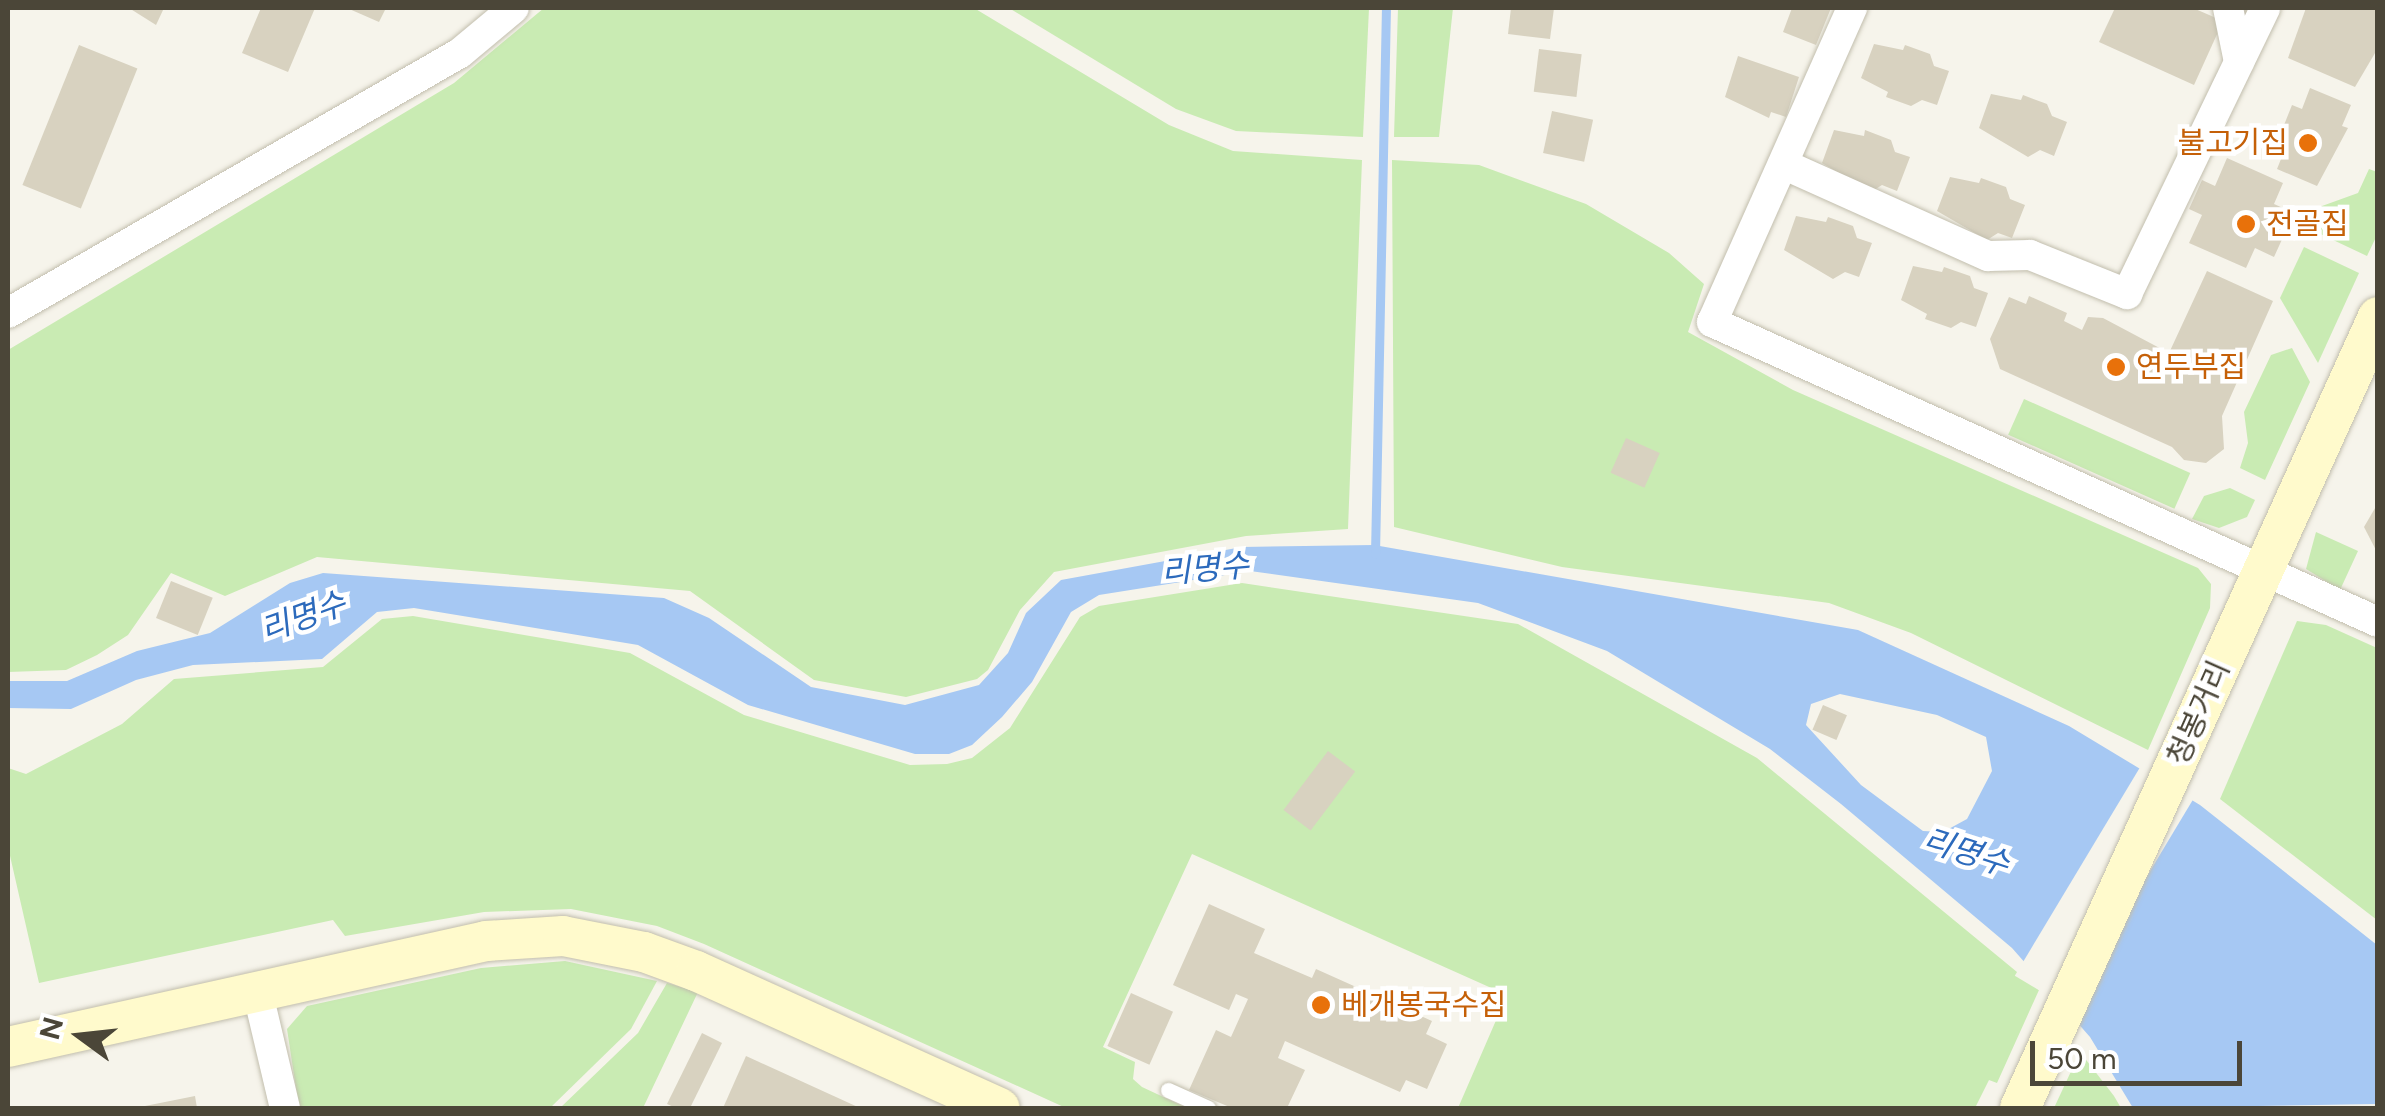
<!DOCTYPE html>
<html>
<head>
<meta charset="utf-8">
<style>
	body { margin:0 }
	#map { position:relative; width:2385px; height:1116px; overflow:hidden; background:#f6f4eb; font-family:Figtree,"Noto Sans KR",sans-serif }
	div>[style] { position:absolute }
	.green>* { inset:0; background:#c9ebb3; transform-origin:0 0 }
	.water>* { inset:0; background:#a6c8f3 }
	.pier>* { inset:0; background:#f6f4eb; transform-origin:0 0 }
	.stream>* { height:9px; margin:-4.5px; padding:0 4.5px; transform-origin:4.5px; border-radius:4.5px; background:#a6c8f3 }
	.building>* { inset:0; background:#d8d2c0; transform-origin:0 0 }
	.roads { filter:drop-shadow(0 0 2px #c2bead) drop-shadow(0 0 2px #c2bead) }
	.lane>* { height:15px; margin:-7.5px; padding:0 7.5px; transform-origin:7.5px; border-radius:7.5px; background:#fff }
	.street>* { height:30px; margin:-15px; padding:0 15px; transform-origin:15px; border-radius:15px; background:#fff }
	.secondary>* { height:40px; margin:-20px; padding:0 20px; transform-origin:20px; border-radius:20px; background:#fffacc }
	.dots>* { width:28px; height:28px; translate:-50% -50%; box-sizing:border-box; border:5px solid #fff; border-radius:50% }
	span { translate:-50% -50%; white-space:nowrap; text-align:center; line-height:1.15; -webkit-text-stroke:9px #fff; paint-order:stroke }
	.food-label { font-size:30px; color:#c56008 }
	.right { translate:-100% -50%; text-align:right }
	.left { translate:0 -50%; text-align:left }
	.street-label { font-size:30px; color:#4b4638 }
	.water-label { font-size:32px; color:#2c6abc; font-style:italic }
	.frame { position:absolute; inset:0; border:10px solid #4b4638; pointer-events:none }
	.north { position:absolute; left:30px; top:986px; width:100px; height:100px; -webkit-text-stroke:8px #fff; paint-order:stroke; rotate:285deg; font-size:28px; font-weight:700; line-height:40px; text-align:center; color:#4b4638 }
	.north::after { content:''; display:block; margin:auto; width:35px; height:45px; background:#4b4638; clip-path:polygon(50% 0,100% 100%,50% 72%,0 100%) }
	.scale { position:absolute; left:2030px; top:1041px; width:212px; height:45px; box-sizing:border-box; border:5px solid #4b4638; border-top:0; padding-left:12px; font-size:30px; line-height:35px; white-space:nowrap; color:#4b4638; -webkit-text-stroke:8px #fff; paint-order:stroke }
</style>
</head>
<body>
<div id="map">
	<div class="green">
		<i style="clip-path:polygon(544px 8px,974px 8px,1169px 125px,1233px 151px,1362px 160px,1348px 529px,1246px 536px,1054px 572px,1020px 610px,988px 670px,977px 679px,906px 697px,814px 680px,690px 591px,317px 557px,225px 596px,171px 573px,128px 635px,97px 655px,66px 670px,8px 672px,8px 350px,454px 83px)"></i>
		<i style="clip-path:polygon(1009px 8px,1369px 8px,1363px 137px,1236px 131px,1176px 109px)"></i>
		<i style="clip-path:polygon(1398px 8px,1453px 8px,1439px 137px,1394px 137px)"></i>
		<i style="clip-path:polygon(1392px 160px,1479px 165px,1586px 204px,1669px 253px,1704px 284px,1688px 332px,1793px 390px,2198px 568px,2211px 584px,2210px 608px,2148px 750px,1911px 633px,1829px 603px,1562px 567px,1394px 527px)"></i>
		<i style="clip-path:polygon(2369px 169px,2377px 172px,2378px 233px,2367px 256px,2312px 230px,2322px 206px,2358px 193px)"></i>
		<i style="clip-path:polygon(2304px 247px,2359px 273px,2318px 363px,2280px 298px)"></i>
		<i style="clip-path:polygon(2292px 348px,2310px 382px,2265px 480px,2240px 468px,2248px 443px,2244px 412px,2271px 355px)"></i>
		<i style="left:2024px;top:399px;width:182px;height:39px;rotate:24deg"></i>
		<i style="clip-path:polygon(2230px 488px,2255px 500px,2247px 517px,2219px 528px,2192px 519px,2204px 496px)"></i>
		<i style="clip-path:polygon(2316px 532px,2358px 551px,2340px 590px,2306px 569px)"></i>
		<i style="clip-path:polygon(1242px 583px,1518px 624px,1757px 758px,2039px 990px,1997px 1083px,1989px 1080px,1975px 1108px,1458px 1108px,1507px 995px,1192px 854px,1103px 1047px,1135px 1062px,1133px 1079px,1142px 1087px,1187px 1108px,1066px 1108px,704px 944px,657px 926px,571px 909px,484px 912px,345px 936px,333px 920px,39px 983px,8px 847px,8px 768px,26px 774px,122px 724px,174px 679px,323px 667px,382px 619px,413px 616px,630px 653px,744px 715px,910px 765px,947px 764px,972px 758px,1010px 728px,1080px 617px,1099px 606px)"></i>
		<i style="clip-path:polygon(2297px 621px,2326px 625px,2377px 648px,2377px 920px,2220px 799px)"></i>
		<i style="clip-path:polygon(565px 961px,657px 981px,631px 1029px,550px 1108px,299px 1108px,287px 1029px,307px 1006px,481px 968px)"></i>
		<i style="clip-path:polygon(667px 983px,698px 992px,643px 1108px,560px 1108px,638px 1033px)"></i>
		<i style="clip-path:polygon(2080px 1052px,2114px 1096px,2121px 1108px,2054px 1108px)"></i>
	</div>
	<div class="water">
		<i style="clip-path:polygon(evenodd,1374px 545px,1858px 630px,2069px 726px,2200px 805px,2377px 945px,2377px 1104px,2133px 1108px,2090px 1037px,2012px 948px,1841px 804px,1770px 749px,1607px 651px,1478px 603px,1250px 571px,1099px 595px,1071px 612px,1032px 682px,1002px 717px,972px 745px,949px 754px,915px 754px,748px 705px,638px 645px,414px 608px,377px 612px,322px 659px,193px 665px,136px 680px,71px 709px,8px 708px,8px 681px,67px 681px,137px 651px,210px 633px,290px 583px,323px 573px,664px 598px,709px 618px,811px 687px,905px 705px,979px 685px,1008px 653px,1026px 613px,1061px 580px,1242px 547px,1374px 545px,1840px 694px,1937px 715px,1986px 737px,1992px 771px,1967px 819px,1943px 832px,1923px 831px,1861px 785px,1806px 725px,1811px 704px,1840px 694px)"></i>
	</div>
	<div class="pier">
		<i style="left:2142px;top:764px;width:62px;height:247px;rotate:31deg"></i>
	</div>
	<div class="stream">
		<i style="left:1375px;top:554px;width:546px;rotate:-88.85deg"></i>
	</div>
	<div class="building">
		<i style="clip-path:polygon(129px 8px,164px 8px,156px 25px)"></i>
		<i style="clip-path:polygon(261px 8px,315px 8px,288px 72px,242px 53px)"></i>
		<i style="clip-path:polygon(347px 8px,386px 8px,379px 22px)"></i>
		<i style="clip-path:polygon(1511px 8px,1554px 8px,1550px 39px,1508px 34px)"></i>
		<i style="clip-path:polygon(1792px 8px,1831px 8px,1816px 45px,1783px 32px)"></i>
		<i style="clip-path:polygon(2115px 8px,2193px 8px,2223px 21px,2194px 85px,2099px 42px)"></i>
		<i style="clip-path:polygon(2306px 8px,2378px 8px,2378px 48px,2355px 87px,2288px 58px)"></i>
		<i style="clip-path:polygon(1874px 44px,1903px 50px,1905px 45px,1930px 54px,1934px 66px,1949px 71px,1937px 105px,1922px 100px,1911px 106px,1886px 97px,1888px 92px,1861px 78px)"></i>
		<i style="left:79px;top:45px;width:63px;height:151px;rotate:22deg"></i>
		<i style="left:1539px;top:49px;width:43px;height:43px;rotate:7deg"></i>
		<i style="clip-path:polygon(1738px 56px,1799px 77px,1786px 117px,1771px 112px,1769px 118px,1725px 97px)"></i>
		<i style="clip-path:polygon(2310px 88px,2351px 105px,2342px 126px,2348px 128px,2317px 186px,2277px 169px,2285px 149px,2276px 145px,2292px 105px,2302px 109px)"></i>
		<i style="clip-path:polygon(1991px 94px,2021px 100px,2023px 95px,2047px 104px,2052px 116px,2067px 122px,2054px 156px,2040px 150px,2028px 157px,1979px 128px)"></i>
		<i style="left:1552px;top:111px;width:42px;height:43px;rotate:12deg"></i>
		<i style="clip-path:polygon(1834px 130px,1864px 136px,1865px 130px,1891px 140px,1895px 152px,1910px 157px,1897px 191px,1882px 185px,1871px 192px,1822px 163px)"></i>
		<i style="clip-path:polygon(2227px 158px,2283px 183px,2274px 204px,2294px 213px,2274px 257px,2255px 248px,2246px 268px,2189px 243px,2202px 215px,2189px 209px,2202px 180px,2215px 186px)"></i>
		<i style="clip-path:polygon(1950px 177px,1979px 183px,1981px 178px,2006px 187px,2010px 199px,2025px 205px,2012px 238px,1998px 233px,1987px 240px,1937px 211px)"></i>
		<i style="clip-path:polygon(1796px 216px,1826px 222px,1828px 217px,1853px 226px,1857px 238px,1872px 243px,1859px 277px,1845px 272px,1833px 279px,1784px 250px)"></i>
		<i style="clip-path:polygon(1913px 266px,1942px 272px,1944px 267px,1970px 276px,1974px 288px,1988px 293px,1976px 327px,1961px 322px,1951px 328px,1925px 319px,1927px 314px,1901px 300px)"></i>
		<i style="clip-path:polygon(2207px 271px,2273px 301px,2222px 416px,2224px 449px,2206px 463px,2184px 460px,2172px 447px,2000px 369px,1990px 339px,2009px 297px,2026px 304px,2029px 296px,2067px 313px,2064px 321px,2082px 330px,2088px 317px,2103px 318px,2169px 353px)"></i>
		<i style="left:1626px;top:438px;width:37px;height:38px;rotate:24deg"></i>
		<i style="clip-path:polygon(2378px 503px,2378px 554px,2364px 527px)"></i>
		<i style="left:171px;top:581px;width:45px;height:40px;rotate:22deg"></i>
		<i style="left:1823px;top:705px;width:26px;height:27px;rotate:23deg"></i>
		<i style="left:1328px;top:751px;width:34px;height:74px;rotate:37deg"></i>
		<i style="clip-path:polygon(1209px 904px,1265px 929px,1254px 953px,1312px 978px,1316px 969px,1432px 1021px,1426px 1034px,1447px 1044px,1427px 1089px,1406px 1080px,1400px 1092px,1285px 1041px,1278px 1058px,1305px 1070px,1287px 1108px,1232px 1108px,1189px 1090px,1216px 1030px,1231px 1037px,1248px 999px,1236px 994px,1229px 1010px,1173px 985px)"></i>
		<i style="left:1131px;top:993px;width:46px;height:58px;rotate:24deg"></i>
		<i style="clip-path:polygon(702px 1033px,722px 1043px,690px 1108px,676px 1108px,667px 1104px)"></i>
		<i style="clip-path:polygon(746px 1056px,860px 1108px,723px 1108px)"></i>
		<i style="clip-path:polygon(195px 1096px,197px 1108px,140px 1108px,140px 1107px)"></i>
	</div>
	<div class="roads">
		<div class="lane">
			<i style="left:1168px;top:1090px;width:44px;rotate:24.2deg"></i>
		</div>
		<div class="street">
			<i style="left:1852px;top:8px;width:344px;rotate:114deg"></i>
			<i style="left:1712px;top:322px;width:730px;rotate:24.25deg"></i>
			<i style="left:2228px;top:8px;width:55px;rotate:78.5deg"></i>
			<i style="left:1783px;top:164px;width:225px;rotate:24.2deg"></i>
			<i style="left:1988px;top:256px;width:42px;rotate:-1.4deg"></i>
			<i style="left:2030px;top:255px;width:105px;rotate:21.9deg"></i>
			<i style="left:2127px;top:294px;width:318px;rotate:-64.2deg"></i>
			<i style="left:8px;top:313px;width:521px;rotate:-29.91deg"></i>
			<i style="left:460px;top:53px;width:70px;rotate:-39.8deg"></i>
			<i style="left:258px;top:994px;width:117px;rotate:76.7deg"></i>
		</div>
		<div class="secondary">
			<i style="left:8px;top:1047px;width:490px;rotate:-12.5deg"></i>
			<i style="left:486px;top:941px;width:77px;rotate:-3.7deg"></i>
			<i style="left:563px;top:936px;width:83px;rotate:11.2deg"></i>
			<i style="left:644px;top:952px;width:55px;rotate:20.1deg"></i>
			<i style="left:696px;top:971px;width:333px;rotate:24.3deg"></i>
			<i style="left:2020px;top:1108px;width:868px;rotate:-65.65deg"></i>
		</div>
	</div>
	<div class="dots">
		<i style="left:2308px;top:143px;background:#e8710a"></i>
		<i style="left:2246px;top:224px;background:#e8710a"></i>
		<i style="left:2116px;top:367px;background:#e8710a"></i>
		<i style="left:1321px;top:1005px;background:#e8710a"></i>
	</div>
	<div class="food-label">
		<span class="right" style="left:2288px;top:143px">불고기집</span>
		<span class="left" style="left:2266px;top:224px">전골집</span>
		<span class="left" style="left:2136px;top:367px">연두부집</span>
		<span class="left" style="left:1341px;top:1005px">베개봉국수집</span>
	</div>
	<div class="street-label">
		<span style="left:2199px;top:713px;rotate:-66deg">청봉거리</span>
	</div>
	<div class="water-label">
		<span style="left:1205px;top:569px;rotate:-5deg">리명수</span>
		<span style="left:303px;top:617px;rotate:-20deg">리명수</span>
		<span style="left:1966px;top:852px;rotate:18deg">리명수</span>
	</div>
	<div class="frame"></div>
	<div class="north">N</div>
	<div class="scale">50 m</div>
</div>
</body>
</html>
